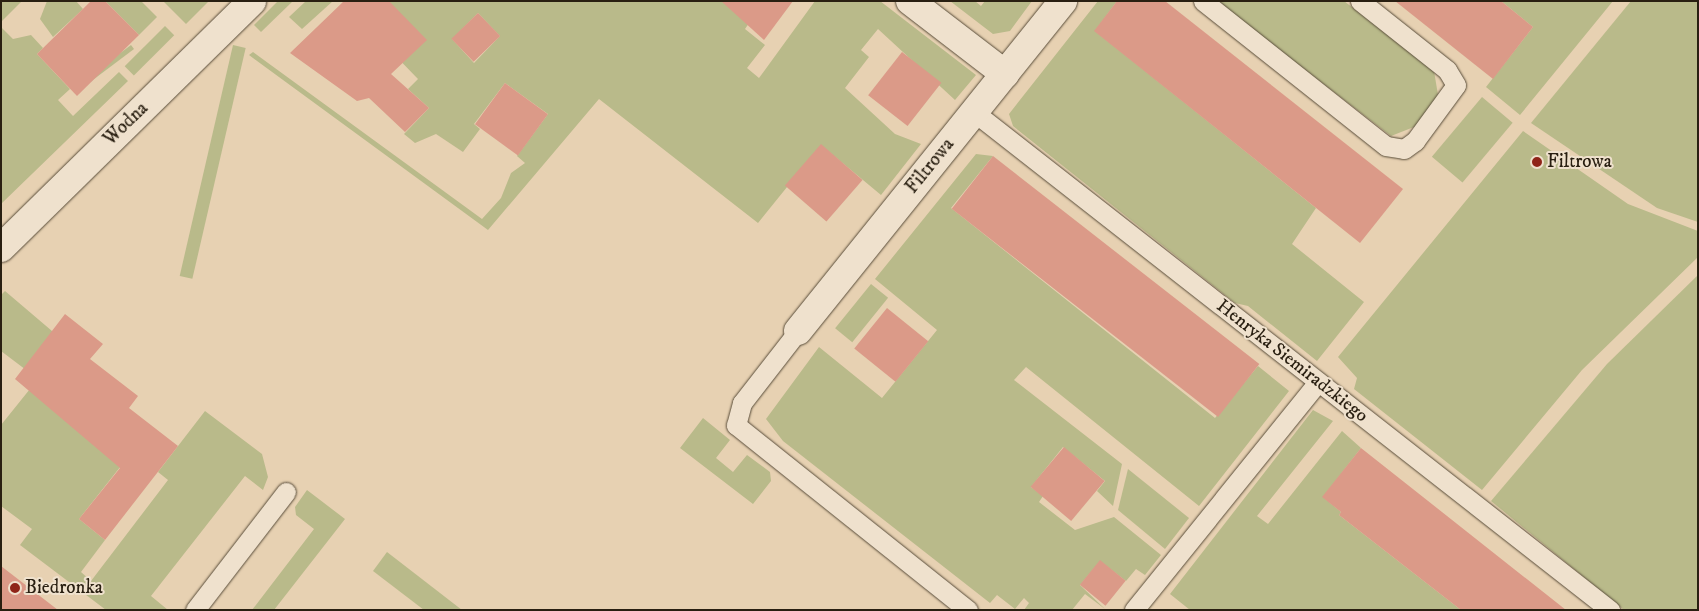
<!DOCTYPE html>
<html>
<head>
<meta charset="utf-8">
<style>
	body { margin:0 }
	#map { position:relative; width:1699px; height:611px; overflow:hidden; background:#e7d1b2; font-family:"IM FELL DW Pica",serif }
	div>[style] { position:absolute }
	.green>* { inset:0; background:#b9ba8a; transform-origin:0 0 }
	.building>* { inset:0; background:#db9a88; transform-origin:0 0 }
	.roads { filter:drop-shadow(0 0 1px #584c39) drop-shadow(0 0 1px #584c39) }
	.lane>* { height:19px; margin:-9.5px; padding:0 9.5px; transform-origin:9.5px; border-radius:9.5px; background:#efe1cd }
	.street>* { height:28px; margin:-14px; padding:0 14px; transform-origin:14px; border-radius:14px; background:#efe1cd }
	.dots>* { width:14px; height:14px; translate:-50% -50%; box-sizing:border-box; border:2px solid #efe1cd; border-radius:50% }
	span { translate:-50% -50%; white-space:nowrap; text-align:center; line-height:1.15; -webkit-text-stroke:4px #efe1cd; paint-order:stroke }
	.street-label { font-size:19px; color:#291f11 }
	.poi-label { font-size:19px; color:#291f11 }
	.left { translate:0 -50%; text-align:left }
	.frame { position:absolute; inset:0; border:2px solid #291f11; pointer-events:none }
</style>
</head>
<body>
<div id="map">
	<div class="green">
		<i style="clip-path:polygon(1px 1px,22px 1px,1px 22px)"></i>
		<i style="clip-path:polygon(47px 1px,76px 1px,83px 9px,53px 37px,40px 19px)"></i>
		<i style="clip-path:polygon(105px 1px,141px 1px,157px 17px,139px 35px)"></i>
		<i style="clip-path:polygon(163px 1px,209px 1px,186px 24px)"></i>
		<i style="clip-path:polygon(278px 1px,293px 1px,261px 32px,254px 25px)"></i>
		<i style="clip-path:polygon(306px 1px,333px 1px,302px 29px,289px 17px)"></i>
		<i style="clip-path:polygon(evenodd,389px 1px,722px 1px,751px 20px,745px 29px,765px 45px,747px 68px,759px 78px,815px 1px,880px 1px,976px 75px,955px 100px,878px 29px,861px 50px,869px 57px,845px 88px,895px 134px,921px 144px,881px 195px,821px 145px,758px 223px,599px 99px,488px 230px,249px 55px,253px 52px,482px 219px,501px 198px,511px 173px,525px 163px,517px 156px,548px 114px,505px 83px,474px 124px,480px 129px,463px 152px,436px 134px,415px 143px,404px 134px,429px 108px,408px 89px,418px 79px,386px 46px,389px 1px,478px 13px,500px 36px,474px 63px,452px 39px,478px 13px)"></i>
		<i style="clip-path:polygon(950px 1px,975px 1px,981px 6px,985px 1px,1032px 1px,1010px 31px,993px 34px)"></i>
		<i style="clip-path:polygon(1098px 1px,1117px 1px,1095px 31px,1316px 208px,1292px 244px,1364px 302px,1317px 361px,1248px 306px,1235px 303px,1013px 126px,1009px 114px)"></i>
		<i style="clip-path:polygon(1216px 1px,1344px 1px,1434px 71px,1438px 95px,1419px 125px,1391px 136px)"></i>
		<i style="clip-path:polygon(1501px 1px,1613px 1px,1520px 115px,1486px 87px,1533px 27px)"></i>
		<i style="clip-path:polygon(1631px 1px,1698px 1px,1698px 222px,1657px 208px,1531px 123px)"></i>
		<i style="left:165px;top:26px;width:13px;height:57px;rotate:45deg"></i>
		<i style="clip-path:polygon(1px 27px,13px 39px,31px 35px,43px 48px,37px 54px,70px 89px,58px 100px,73px 116px,119px 72px,128px 81px,1px 204px)"></i>
		<i style="left:131px;top:45px;width:5px;height:62px;rotate:53deg"></i>
		<i style="left:233px;top:45px;width:13px;height:237px;rotate:13deg"></i>
		<i style="left:1482px;top:97px;width:40px;height:78px;rotate:40deg"></i>
		<i style="clip-path:polygon(1523px 131px,1628px 204px,1698px 231px,1698px 257px,1582px 370px,1482px 490px,1354px 389px,1357px 378px,1338px 357px)"></i>
		<i style="clip-path:polygon(976px 154px,993px 156px,951px 208px,1215px 418px,1258px 366px,1289px 391px,1199px 506px,1026px 367px,1014px 380px,1122px 464px,1113px 506px,1097px 491px,1105px 481px,1063px 447px,1031px 487px,1043px 496px,1039px 502px,1075px 530px,1114px 517px,1161px 555px,1145px 575px,1136px 569px,1126px 581px,1100px 561px,1080px 585px,1105px 609px,1085px 594px,1072px 610px,1024px 610px,1029px 603px,1024px 598px,1015px 609px,997px 595px,990px 603px,783px 441px,766px 419px,819px 347px,882px 398px,937px 330px,875px 279px)"></i>
		<i style="clip-path:polygon(1698px 275px,1698px 610px,1624px 610px,1491px 501px,1607px 364px)"></i>
		<i style="left:871px;top:284px;width:22px;height:57px;rotate:39deg"></i>
		<i style="clip-path:polygon(5px 291px,52px 331px,132px 452px,79px 519px,105px 540px,81px 572px,91px 581px,168px 480px,158px 472px,205px 411px,262px 454px,268px 477px,263px 490px,245px 476px,151px 596px,168px 610px,106px 610px,20px 545px,32px 529px,1px 506px,1px 425px,38px 379px,1px 351px,1px 295px)"></i>
		<i style="clip-path:polygon(1313px 410px,1333px 421px,1257px 516px,1268px 524px,1342px 431px,1361px 448px,1323px 497px,1341px 512px,1339px 515px,1461px 610px,1190px 610px,1170px 594px)"></i>
		<i style="clip-path:polygon(703px 418px,730px 440px,716px 458px,733px 472px,747px 455px,770px 472px,771px 481px,753px 504px,680px 448px)"></i>
		<i style="clip-path:polygon(1128px 469px,1189px 518px,1165px 549px,1118px 510px)"></i>
		<i style="clip-path:polygon(307px 490px,345px 519px,274px 610px,252px 610px,314px 529px,296px 515px,295px 507px)"></i>
		<i style="clip-path:polygon(387px 552px,462px 610px,424px 610px,373px 571px)"></i>
	</div>
	<div class="building">
		<i style="clip-path:polygon(91px 1px,105px 1px,139px 35px,77px 96px,37px 54px)"></i>
		<i style="clip-path:polygon(344px 1px,389px 1px,427px 40px,391px 74px,429px 108px,405px 132px,369px 98px,357px 101px,290px 53px)"></i>
		<i style="clip-path:polygon(721px 1px,793px 1px,764px 40px)"></i>
		<i style="clip-path:polygon(1117px 1px,1165px 1px,1403px 189px,1360px 243px,1094px 31px)"></i>
		<i style="clip-path:polygon(1395px 1px,1501px 1px,1533px 27px,1493px 79px)"></i>
		<i style="left:478px;top:13px;width:32px;height:37px;rotate:46deg"></i>
		<i style="left:902px;top:52px;width:50px;height:55px;rotate:38deg"></i>
		<i style="left:505px;top:83px;width:53px;height:51px;rotate:36deg"></i>
		<i style="left:821px;top:144px;width:55px;height:55px;rotate:41deg"></i>
		<i style="left:993px;top:156px;width:338px;height:67px;rotate:38deg"></i>
		<i style="left:887px;top:308px;width:53px;height:52px;rotate:39deg"></i>
		<i style="clip-path:polygon(65px 314px,103px 344px,90px 359px,138px 396px,129px 408px,178px 446px,105px 540px,79px 519px,120px 468px,15px 379px)"></i>
		<i style="left:1064px;top:447px;width:53px;height:52px;rotate:40deg"></i>
		<i style="clip-path:polygon(1361px 448px,1566px 610px,1461px 610px,1339px 515px,1341px 512px,1322px 497px)"></i>
		<i style="left:1100px;top:560px;width:33px;height:32px;rotate:39deg"></i>
		<i style="clip-path:polygon(1px 566px,58px 610px,1px 610px)"></i>
	</div>
	<div class="roads">
		<div class="lane">
			<i style="left:1203px;top:1px;width:233px;rotate:38.4deg"></i>
			<i style="left:1386px;top:146px;width:18px;rotate:9deg"></i>
			<i style="left:1404px;top:149px;width:14px;rotate:-36deg"></i>
			<i style="left:1415px;top:141px;width:69px;rotate:-53.8deg"></i>
			<i style="left:1456px;top:85px;width:17px;rotate:-121deg"></i>
			<i style="left:1447px;top:70px;width:111px;rotate:-141.6deg"></i>
			<i style="left:974px;top:112px;width:808px;rotate:38.06deg"></i>
			<i style="left:798px;top:331px;width:91px;rotate:127.9deg"></i>
			<i style="left:742px;top:403px;width:23px;rotate:105deg"></i>
			<i style="left:736px;top:425px;width:297px;rotate:38.6deg"></i>
			<i style="left:195px;top:610px;width:149px;rotate:-52.4deg"></i>
			<i style="left:1134px;top:610px;width:293px;rotate:-51.1deg"></i>
		</div>
		<div class="street">
			<i style="left:910px;top:1px;width:120px;rotate:37.5deg"></i>
			<i style="left:1px;top:248px;width:352px;rotate:-44.5deg"></i>
			<i style="left:798px;top:331px;width:423px;rotate:-51.2deg"></i>
		</div>
	</div>
	<div class="dots">
		<i style="left:1537px;top:162px;background:#8f2418"></i>
		<i style="left:15px;top:588px;background:#8f2418"></i>
	</div>
	<div class="street-label">
		<span style="left:126px;top:124px;rotate:-44deg">Wodna</span>
		<span style="left:930px;top:166px;rotate:-51deg">Filtrowa</span>
		<span style="left:1292px;top:361px;rotate:38deg">Henryka Siemiradzkiego</span>
	</div>
	<div class="poi-label">
		<span class="left" style="left:1547px;top:162px">Filtrowa</span>
		<span class="left" style="left:25px;top:588px">Biedronka</span>
	</div>
	<div class="frame"></div>
</div>
</body>
</html>
